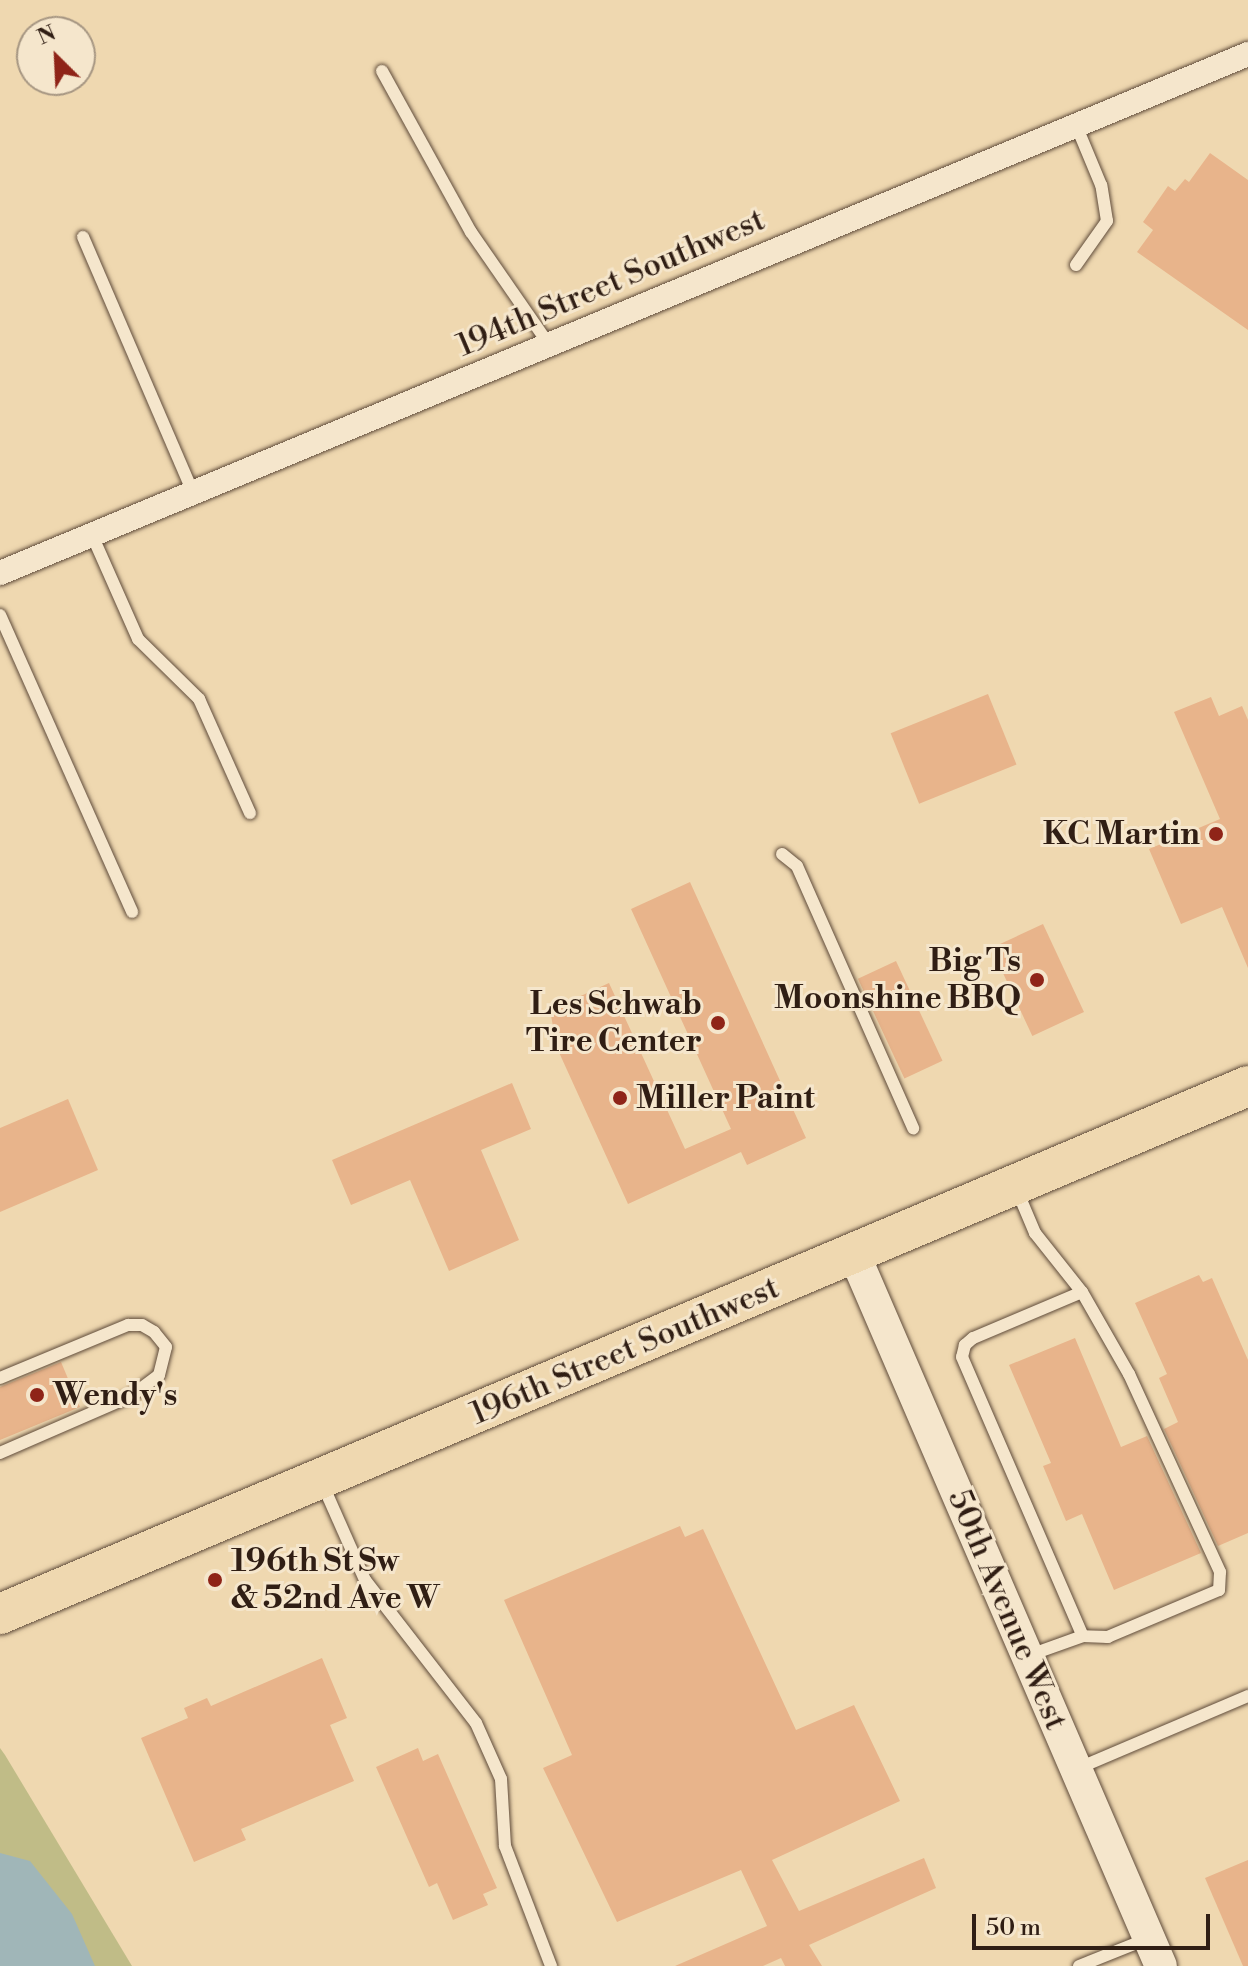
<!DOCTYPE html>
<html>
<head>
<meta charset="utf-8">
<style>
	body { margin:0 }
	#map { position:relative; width:1248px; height:1966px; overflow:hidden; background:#efd8b0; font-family:"Libre Bodoni",serif }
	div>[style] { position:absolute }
	.green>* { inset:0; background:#c0bc87 }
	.water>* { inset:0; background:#a0b6b8 }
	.building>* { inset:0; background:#e8b48b; transform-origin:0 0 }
	.roads { filter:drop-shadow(0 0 2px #604c3b) drop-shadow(0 0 2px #604c3b) }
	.service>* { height:12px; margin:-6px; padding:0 6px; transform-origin:6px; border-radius:6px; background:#f5e6cc }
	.minor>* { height:24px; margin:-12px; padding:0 12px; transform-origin:12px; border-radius:12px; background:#f5e6cc }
	.tertiary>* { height:32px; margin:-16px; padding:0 16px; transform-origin:16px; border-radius:16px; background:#f5e6cc }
	.primary>* { height:40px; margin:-20px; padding:0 20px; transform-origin:20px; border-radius:20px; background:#efd8b0 }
	.dots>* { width:22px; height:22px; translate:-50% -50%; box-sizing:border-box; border:4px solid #f5e6cc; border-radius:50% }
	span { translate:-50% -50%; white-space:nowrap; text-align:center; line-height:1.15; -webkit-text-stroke:6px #f5e6cc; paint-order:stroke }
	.street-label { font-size:32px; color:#301e14 }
	.poi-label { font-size:32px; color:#301e14; font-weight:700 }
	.right { translate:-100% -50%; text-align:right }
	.left { translate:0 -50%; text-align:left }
	.north { position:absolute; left:16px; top:16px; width:80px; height:80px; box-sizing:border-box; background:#f5e6cc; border:2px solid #a69682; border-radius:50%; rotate:336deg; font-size:22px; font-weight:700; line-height:32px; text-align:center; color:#301e14 }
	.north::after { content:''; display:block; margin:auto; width:28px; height:36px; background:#8f2418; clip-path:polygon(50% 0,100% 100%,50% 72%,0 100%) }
	.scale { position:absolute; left:972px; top:1914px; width:238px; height:36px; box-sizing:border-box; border:4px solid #301e14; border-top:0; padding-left:10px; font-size:24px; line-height:28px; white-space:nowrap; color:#301e14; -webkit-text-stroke:6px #f5e6cc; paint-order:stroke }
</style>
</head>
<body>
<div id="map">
	<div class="green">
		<i style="clip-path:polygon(0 1748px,5px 1755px,132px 1966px,0 1966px)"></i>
	</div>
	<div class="water">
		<i style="clip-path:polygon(0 1853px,30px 1861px,72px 1914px,95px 1966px,0 1966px)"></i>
	</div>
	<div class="building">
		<i style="clip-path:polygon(1210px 153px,1248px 180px,1248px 330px,1137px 252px,1153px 230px,1143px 222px,1168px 186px,1175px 191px,1185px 179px,1189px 182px)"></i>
		<i style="left:988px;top:694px;width:76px;height:105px;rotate:68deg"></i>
		<i style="clip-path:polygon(1211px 697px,1219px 716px,1242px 706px,1248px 720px,1248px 968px,1222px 907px,1181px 924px,1149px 849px,1220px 819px,1174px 712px)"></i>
		<i style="clip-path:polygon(690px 882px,806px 1138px,747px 1165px,741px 1152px,628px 1204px,557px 1048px,550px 1010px,609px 983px,685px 1149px,731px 1129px,631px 909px)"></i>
		<i style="left:1043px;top:924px;width:97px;height:57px;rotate:65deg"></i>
		<i style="left:896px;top:961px;width:110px;height:42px;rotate:65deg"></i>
		<i style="clip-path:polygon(512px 1083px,531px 1129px,481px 1150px,519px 1240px,449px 1271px,410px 1180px,351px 1205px,332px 1160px)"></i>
		<i style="clip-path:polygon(68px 1099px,98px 1170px,0 1212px,0 1128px)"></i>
		<i style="clip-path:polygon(1199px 1275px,1203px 1282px,1212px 1278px,1248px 1360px,1248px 1533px,1218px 1546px,1164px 1429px,1178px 1422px,1159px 1378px,1167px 1374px,1135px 1303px)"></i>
		<i style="clip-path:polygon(1075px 1338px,1121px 1447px,1147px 1436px,1201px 1553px,1114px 1590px,1082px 1514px,1066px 1521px,1043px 1466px,1051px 1463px,1009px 1365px)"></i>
		<i style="clip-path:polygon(61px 1362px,80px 1407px,0 1440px,0 1387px)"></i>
		<i style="clip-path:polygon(680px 1526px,685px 1537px,703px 1529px,796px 1730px,854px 1705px,900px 1801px,772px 1860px,799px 1911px,924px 1858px,936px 1888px,809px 1945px,822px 1966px,785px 1966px,781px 1958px,763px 1966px,675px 1966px,767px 1926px,741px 1870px,617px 1922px,543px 1768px,572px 1755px,504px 1600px)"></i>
		<i style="clip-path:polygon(322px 1658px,347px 1718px,330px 1725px,354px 1781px,241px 1829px,246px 1840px,194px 1862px,141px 1738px,188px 1718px,184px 1708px,207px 1698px,211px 1706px)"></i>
		<i style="clip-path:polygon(418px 1748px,423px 1761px,438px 1754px,497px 1888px,483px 1894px,488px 1905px,453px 1920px,437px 1883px,429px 1887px,376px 1767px)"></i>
		<i style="clip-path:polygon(1248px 1860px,1248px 1966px,1243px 1966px,1205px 1878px)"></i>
	</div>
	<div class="roads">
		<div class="service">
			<i style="left:382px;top:71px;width:184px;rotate:61.1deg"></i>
			<i style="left:471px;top:232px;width:135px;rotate:55.3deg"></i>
			<i style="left:83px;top:237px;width:278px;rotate:66.7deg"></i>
			<i style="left:1076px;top:265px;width:54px;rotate:-54.8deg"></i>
			<i style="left:1107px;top:221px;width:36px;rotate:-99deg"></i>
			<i style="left:1101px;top:185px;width:65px;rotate:-112.6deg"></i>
			<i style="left:92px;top:535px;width:114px;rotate:66.1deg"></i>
			<i style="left:138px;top:639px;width:86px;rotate:44.5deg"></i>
			<i style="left:199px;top:699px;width:125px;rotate:65.9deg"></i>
			<i style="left:0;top:615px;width:325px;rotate:66deg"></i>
			<i style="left:782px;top:854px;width:19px;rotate:39deg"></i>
			<i style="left:797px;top:866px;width:287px;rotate:66.1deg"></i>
			<i style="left:1016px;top:1188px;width:49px;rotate:67.1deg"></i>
			<i style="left:1035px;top:1233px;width:75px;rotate:51.5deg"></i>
			<i style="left:1082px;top:1292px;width:95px;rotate:60.2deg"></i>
			<i style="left:1129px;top:1374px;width:218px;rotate:65.3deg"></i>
			<i style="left:1220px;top:1572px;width:18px;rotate:93deg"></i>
			<i style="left:1219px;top:1590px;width:121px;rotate:157.1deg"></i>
			<i style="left:1108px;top:1637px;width:25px;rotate:-178deg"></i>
			<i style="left:1083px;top:1636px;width:56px;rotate:160.3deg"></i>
			<i style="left:1082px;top:1292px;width:118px;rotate:157.1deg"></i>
			<i style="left:973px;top:1338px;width:11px;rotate:139deg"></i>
			<i style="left:965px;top:1345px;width:12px;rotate:104deg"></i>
			<i style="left:962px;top:1357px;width:304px;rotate:66.6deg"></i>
			<i style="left:0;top:1378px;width:139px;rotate:-22.5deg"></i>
			<i style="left:128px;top:1325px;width:14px"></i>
			<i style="left:142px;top:1325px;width:14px;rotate:30deg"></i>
			<i style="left:154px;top:1332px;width:19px;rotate:51deg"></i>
			<i style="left:166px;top:1347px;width:29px;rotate:104deg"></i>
			<i style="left:159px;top:1375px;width:35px;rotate:143deg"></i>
			<i style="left:131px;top:1396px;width:143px;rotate:156.5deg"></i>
			<i style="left:322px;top:1483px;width:106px;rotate:66.1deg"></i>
			<i style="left:365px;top:1580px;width:181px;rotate:52.2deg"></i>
			<i style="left:476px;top:1723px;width:61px;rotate:65.9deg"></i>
			<i style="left:501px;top:1779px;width:67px;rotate:86.6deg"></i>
			<i style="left:505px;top:1846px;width:129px;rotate:69deg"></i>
			<i style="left:1079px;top:1768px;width:184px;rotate:-23.1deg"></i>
			<i style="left:1079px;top:1966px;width:73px;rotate:-21.7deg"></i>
		</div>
		<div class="minor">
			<i style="left:0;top:573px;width:1352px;rotate:-22.58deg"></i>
		</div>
		<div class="tertiary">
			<i style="left:854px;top:1254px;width:775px;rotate:66.68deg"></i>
		</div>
		<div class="primary">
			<i style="left:0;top:1614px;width:1355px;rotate:-22.93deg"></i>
		</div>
	</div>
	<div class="dots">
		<i style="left:1216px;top:834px;background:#8f2418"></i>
		<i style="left:1037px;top:980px;background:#8f2418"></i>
		<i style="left:718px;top:1023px;background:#8f2418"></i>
		<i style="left:620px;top:1098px;background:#8f2418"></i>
		<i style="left:37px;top:1395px;background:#8f2418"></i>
		<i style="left:215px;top:1580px;background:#8f2418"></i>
	</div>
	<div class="street-label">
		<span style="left:611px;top:283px;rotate:-23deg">194th Street Southwest</span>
		<span style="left:625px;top:1351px;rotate:-23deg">196th Street Southwest</span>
		<span style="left:1007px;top:1610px;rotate:67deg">50th Avenue West</span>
	</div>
	<div class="poi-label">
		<span class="right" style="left:1200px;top:834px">KC Martin</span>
		<span class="right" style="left:1021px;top:980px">Big Ts<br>Moonshine BBQ</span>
		<span class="right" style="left:702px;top:1023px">Les Schwab<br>Tire Center</span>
		<span class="left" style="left:636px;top:1098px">Miller Paint</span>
		<span class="left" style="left:53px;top:1395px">Wendy's</span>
		<span class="left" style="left:231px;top:1580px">196th St Sw<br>&amp; 52nd Ave W</span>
	</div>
	<div class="north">N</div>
	<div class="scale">50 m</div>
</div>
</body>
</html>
